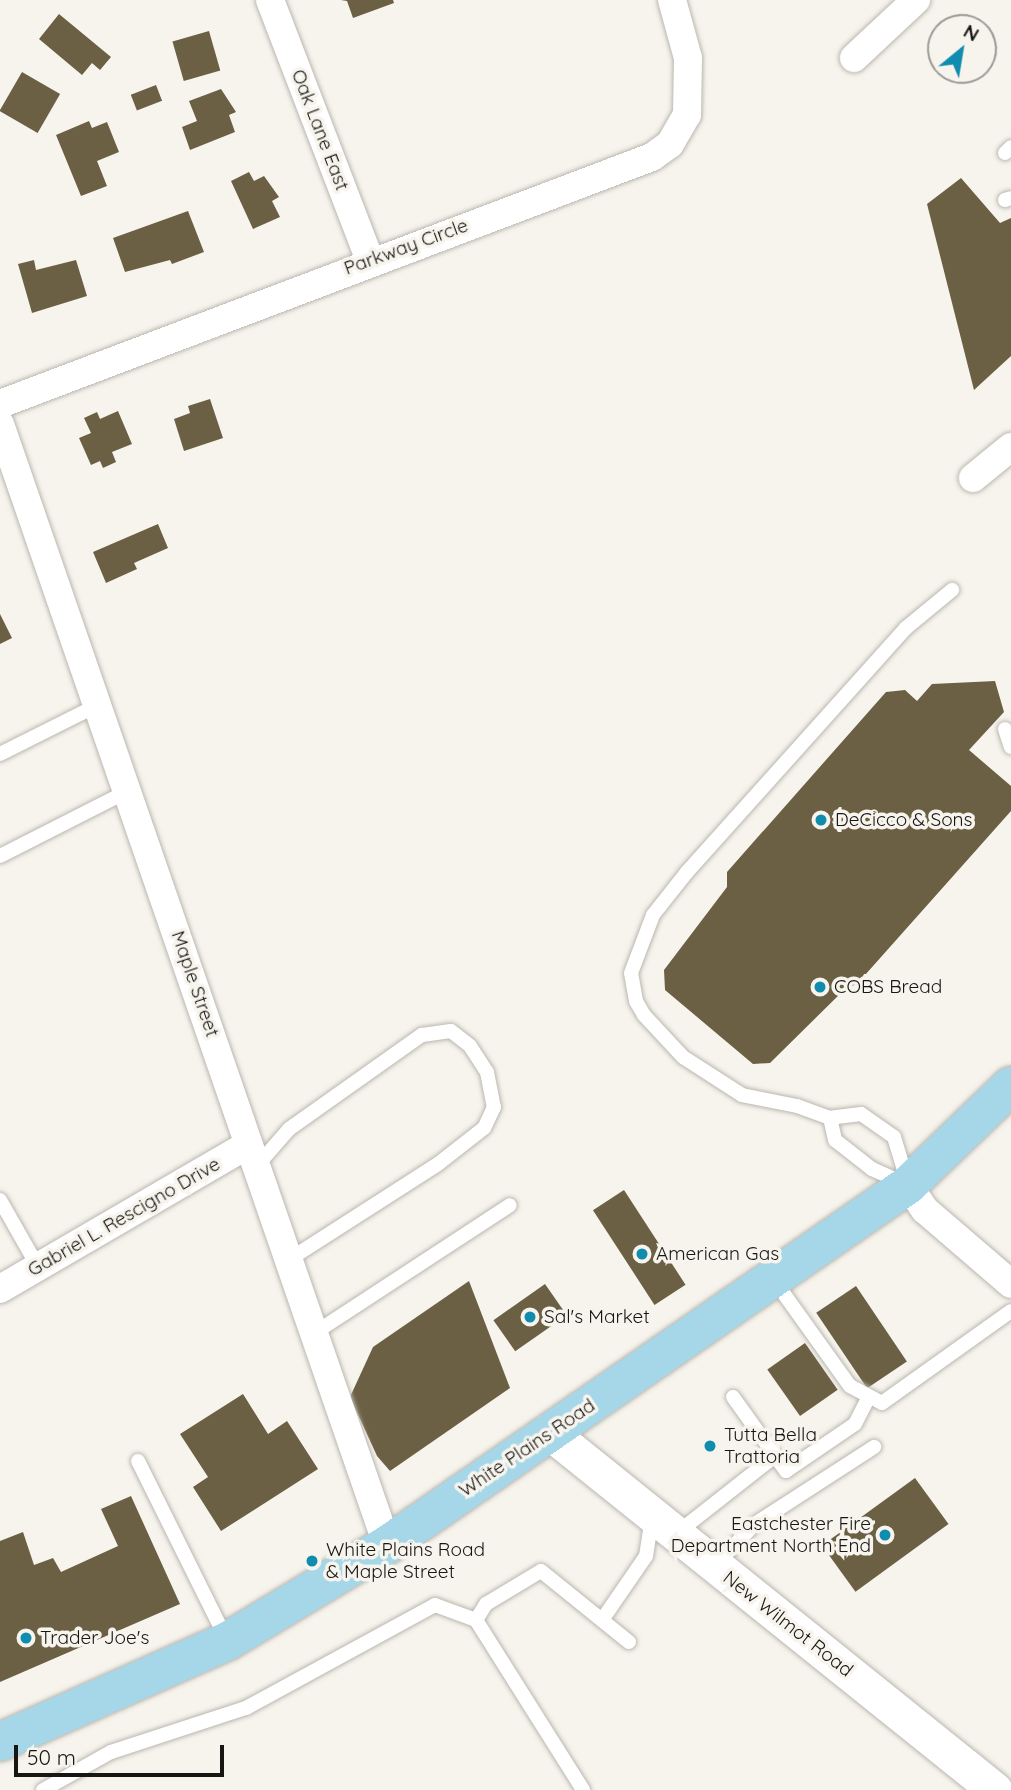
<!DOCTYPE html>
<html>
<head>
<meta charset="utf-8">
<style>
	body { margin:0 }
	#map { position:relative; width:1011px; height:1790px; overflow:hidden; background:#f7f4ed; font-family:Quicksand,sans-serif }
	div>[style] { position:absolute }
	.building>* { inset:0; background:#6b6044; transform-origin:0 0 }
	.roads { filter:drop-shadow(0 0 2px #bab7b0) drop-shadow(0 0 2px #bab7b0) }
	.service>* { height:14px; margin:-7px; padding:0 7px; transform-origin:7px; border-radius:7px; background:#fff }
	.minor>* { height:28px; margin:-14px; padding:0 14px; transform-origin:14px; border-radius:14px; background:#fff }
	.tertiary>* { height:35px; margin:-17.5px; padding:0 17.5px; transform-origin:17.5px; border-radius:17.5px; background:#fff }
	.primary>* { height:38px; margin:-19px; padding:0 19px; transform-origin:19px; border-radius:19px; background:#a6d7e9 }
	.dots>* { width:19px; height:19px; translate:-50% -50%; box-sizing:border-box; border:4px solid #f7f4ed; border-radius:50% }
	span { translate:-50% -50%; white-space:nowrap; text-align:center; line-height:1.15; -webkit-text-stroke:7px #f7f4ed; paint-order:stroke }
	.street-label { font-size:19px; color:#171613 }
	.poi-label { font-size:19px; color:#171613 }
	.left { translate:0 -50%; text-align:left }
	.right { translate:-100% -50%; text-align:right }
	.north { position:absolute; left:927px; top:14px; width:70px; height:70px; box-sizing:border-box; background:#f7f4ed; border:2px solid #9d9b96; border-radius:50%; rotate:30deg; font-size:19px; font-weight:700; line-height:28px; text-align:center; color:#171613 }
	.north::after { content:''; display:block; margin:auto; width:24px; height:32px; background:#108cae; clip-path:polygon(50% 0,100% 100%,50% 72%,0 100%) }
	.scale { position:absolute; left:14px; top:1745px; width:210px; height:32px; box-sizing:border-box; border:4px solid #171613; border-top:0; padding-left:9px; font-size:21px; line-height:24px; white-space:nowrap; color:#171613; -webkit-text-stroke:5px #f7f4ed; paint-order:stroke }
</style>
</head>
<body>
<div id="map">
	<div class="building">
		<i style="clip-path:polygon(341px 0,393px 0,394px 3px,353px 18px,347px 1px)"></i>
		<i style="clip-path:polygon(59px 14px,111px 57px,100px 70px,92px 63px,82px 75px,39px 39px)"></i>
		<i style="left:209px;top:31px;width:41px;height:38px;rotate:74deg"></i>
		<i style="left:22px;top:72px;width:44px;height:45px;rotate:30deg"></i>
		<i style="left:156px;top:85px;width:17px;height:27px;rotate:69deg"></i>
		<i style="clip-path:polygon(221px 89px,236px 112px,229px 115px,235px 132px,190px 150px,182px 127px,197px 121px,189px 101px)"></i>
		<i style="clip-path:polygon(89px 121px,92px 128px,107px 122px,119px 152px,97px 161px,107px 186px,81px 196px,56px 135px)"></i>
		<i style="clip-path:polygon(249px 172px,254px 181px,264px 176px,279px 197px,272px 201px,280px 217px,253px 229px,231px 181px)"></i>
		<i style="clip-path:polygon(961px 178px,1000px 223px,1011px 218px,1011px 356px,974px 390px,927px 204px)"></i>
		<i style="clip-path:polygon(188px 211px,204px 252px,172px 264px,170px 260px,125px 272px,113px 238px)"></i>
		<i style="clip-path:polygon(34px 260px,36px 270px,76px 260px,87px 296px,32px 313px,18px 264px)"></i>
		<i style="clip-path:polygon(210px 399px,223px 438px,184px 451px,174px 419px,190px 413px,188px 406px)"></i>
		<i style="clip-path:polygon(118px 411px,132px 444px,112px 452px,116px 462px,103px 468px,100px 461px,91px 465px,79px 438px,91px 433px,84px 418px,97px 412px,100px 419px)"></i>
		<i style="clip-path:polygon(158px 524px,168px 548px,134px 563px,137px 569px,106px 583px,93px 552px)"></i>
		<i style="clip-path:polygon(0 614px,12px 638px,0 644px)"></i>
		<i style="clip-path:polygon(995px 681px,1004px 712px,969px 750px,1011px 786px,1011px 811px,857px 984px,846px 988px,770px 1063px,753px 1064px,665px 990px,664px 970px,727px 887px,727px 872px,886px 692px,905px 690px,917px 701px,932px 684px)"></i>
		<i style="left:624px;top:1190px;width:113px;height:37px;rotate:57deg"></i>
		<i style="clip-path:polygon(469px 1281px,510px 1388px,390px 1471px,377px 1456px,350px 1397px,373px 1347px)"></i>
		<i style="left:545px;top:1284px;width:38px;height:63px;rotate:55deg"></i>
		<i style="left:856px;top:1286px;width:91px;height:48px;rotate:56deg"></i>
		<i style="left:805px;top:1343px;width:57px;height:46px;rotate:55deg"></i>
		<i style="clip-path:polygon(243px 1394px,268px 1434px,287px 1421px,318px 1469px,221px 1531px,193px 1487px,208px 1477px,180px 1434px)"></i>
		<i style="left:915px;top:1478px;width:57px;height:115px;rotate:54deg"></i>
		<i style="clip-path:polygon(131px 1496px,180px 1604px,0 1682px,0 1541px,23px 1532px,34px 1565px,53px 1558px,61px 1572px,118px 1546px,101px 1509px)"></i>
	</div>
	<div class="roads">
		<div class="service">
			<i style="left:1005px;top:153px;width:8px;rotate:-45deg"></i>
			<i style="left:1005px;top:200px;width:6px;rotate:-18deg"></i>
			<i style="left:1005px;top:729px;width:19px;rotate:72deg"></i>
			<i style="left:0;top:754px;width:110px;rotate:-26.6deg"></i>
			<i style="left:0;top:856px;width:144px;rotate:-26.9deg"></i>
			<i style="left:830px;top:1118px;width:23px;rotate:77deg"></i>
			<i style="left:835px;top:1140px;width:47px;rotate:38.1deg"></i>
			<i style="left:872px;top:1169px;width:34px;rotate:24deg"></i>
			<i style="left:256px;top:1167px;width:50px;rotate:-49deg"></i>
			<i style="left:289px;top:1129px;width:163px;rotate:-35.3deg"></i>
			<i style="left:422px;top:1035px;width:29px;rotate:-8deg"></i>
			<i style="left:451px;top:1031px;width:24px;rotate:38deg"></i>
			<i style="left:470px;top:1046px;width:31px;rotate:57deg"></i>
			<i style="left:487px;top:1072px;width:36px;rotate:79deg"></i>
			<i style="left:494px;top:1107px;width:23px;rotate:115deg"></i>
			<i style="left:484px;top:1128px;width:58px;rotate:142deg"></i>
			<i style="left:438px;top:1164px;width:179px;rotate:147.3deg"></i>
			<i style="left:907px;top:1180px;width:45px;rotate:-106.8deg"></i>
			<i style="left:894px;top:1137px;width:40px;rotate:-145.1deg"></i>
			<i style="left:861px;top:1114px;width:31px;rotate:173deg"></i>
			<i style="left:830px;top:1118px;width:35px;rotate:-160deg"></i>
			<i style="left:797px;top:1106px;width:56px;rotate:-168.7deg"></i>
			<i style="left:742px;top:1095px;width:70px;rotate:-147.2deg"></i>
			<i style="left:683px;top:1057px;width:57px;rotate:-132.9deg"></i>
			<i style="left:644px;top:1015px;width:16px;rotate:-120deg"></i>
			<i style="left:636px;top:1001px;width:28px;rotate:-100deg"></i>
			<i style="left:631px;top:973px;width:62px;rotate:-69.2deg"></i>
			<i style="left:653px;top:915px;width:55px;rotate:-51.7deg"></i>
			<i style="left:687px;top:872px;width:328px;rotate:-48.1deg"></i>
			<i style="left:906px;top:628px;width:60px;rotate:-39.6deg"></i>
			<i style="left:0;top:1200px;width:77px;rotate:60.4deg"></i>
			<i style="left:774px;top:1280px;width:130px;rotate:54.4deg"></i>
			<i style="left:850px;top:1386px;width:36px;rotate:28deg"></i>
			<i style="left:882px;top:1403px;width:158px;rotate:-35.5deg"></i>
			<i style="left:313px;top:1334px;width:235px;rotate:-33.2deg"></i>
			<i style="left:733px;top:1397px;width:91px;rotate:54.4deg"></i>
			<i style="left:786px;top:1471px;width:83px;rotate:-34.3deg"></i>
			<i style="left:855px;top:1424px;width:31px;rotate:-63deg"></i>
			<i style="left:138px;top:1461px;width:200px;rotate:63.6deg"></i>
			<i style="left:677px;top:1533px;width:125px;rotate:-38.2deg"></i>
			<i style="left:715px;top:1565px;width:57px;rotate:-45.7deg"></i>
			<i style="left:755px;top:1524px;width:142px;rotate:-32.9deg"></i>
			<i style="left:476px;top:1620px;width:19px;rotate:-58deg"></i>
			<i style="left:486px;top:1604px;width:64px;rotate:-31deg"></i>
			<i style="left:541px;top:1571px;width:113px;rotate:38.9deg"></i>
			<i style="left:602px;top:1620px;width:78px;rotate:-55.5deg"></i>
			<i style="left:646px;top:1556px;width:37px;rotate:-81deg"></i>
			<i style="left:43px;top:1790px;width:78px;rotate:-29.2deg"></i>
			<i style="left:111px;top:1752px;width:142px;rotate:-18.1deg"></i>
			<i style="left:246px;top:1708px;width:215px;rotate:-28.6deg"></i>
			<i style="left:435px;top:1605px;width:44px;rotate:20.1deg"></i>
			<i style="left:476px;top:1620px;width:201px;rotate:57.8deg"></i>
		</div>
		<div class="minor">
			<i style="left:270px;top:0;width:280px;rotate:69deg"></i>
			<i style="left:854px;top:58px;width:85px;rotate:-43.1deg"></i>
			<i style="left:0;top:404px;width:697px;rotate:-20.75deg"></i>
			<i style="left:652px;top:157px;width:22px;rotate:-36deg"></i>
			<i style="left:670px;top:144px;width:34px;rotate:-60deg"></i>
			<i style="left:687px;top:115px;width:57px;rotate:-89deg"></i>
			<i style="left:688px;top:58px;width:60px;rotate:-105.4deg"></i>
			<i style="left:0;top:424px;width:1186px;rotate:70.95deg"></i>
			<i style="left:973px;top:478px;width:49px;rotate:-39.2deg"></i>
			<i style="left:908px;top:1185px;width:30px;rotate:56deg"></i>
			<i style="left:925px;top:1210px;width:113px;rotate:40.7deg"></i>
			<i style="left:0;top:1289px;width:286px;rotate:-30.2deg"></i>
		</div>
		<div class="tertiary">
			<i style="left:548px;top:1431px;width:573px;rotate:38.77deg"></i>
		</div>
		<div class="primary">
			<i style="left:0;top:1742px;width:249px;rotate:-23.9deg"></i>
			<i style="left:228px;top:1641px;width:186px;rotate:-31.1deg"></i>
			<i style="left:387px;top:1545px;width:633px;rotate:-34.64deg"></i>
			<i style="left:908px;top:1185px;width:143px;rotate:-43.9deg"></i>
		</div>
	</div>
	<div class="dots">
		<i style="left:821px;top:820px;background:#108cae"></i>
		<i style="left:820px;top:987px;background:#108cae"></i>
		<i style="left:642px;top:1254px;background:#108cae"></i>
		<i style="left:530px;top:1317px;background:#108cae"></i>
		<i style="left:710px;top:1446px;background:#108cae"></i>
		<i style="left:885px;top:1535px;background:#108cae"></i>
		<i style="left:312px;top:1561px;background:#108cae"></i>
		<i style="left:26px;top:1638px;background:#108cae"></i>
	</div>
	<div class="street-label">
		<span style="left:320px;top:130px;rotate:69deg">Oak Lane East</span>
		<span style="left:406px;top:247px;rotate:-20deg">Parkway Circle</span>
		<span style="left:195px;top:984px;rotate:71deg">Maple Street</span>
		<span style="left:124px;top:1217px;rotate:-30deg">Gabriel L. Rescigno Drive</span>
		<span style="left:527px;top:1448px;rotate:-34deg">White Plains Road</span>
		<span style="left:788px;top:1624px;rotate:38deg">New Wilmot Road</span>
	</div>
	<div class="poi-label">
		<span class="left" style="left:835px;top:820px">DeCicco &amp; Sons</span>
		<span class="left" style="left:834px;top:987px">COBS Bread</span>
		<span class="left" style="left:656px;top:1254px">American Gas</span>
		<span class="left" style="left:544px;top:1317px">Sal's Market</span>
		<span class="left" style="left:724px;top:1446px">Tutta Bella<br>Trattoria</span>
		<span class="right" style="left:871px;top:1535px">Eastchester Fire<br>Department North End</span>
		<span class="left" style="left:326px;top:1561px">White Plains Road<br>&amp; Maple Street</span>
		<span class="left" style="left:40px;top:1638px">Trader Joe's</span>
	</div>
	<div class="north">N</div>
	<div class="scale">50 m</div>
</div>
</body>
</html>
